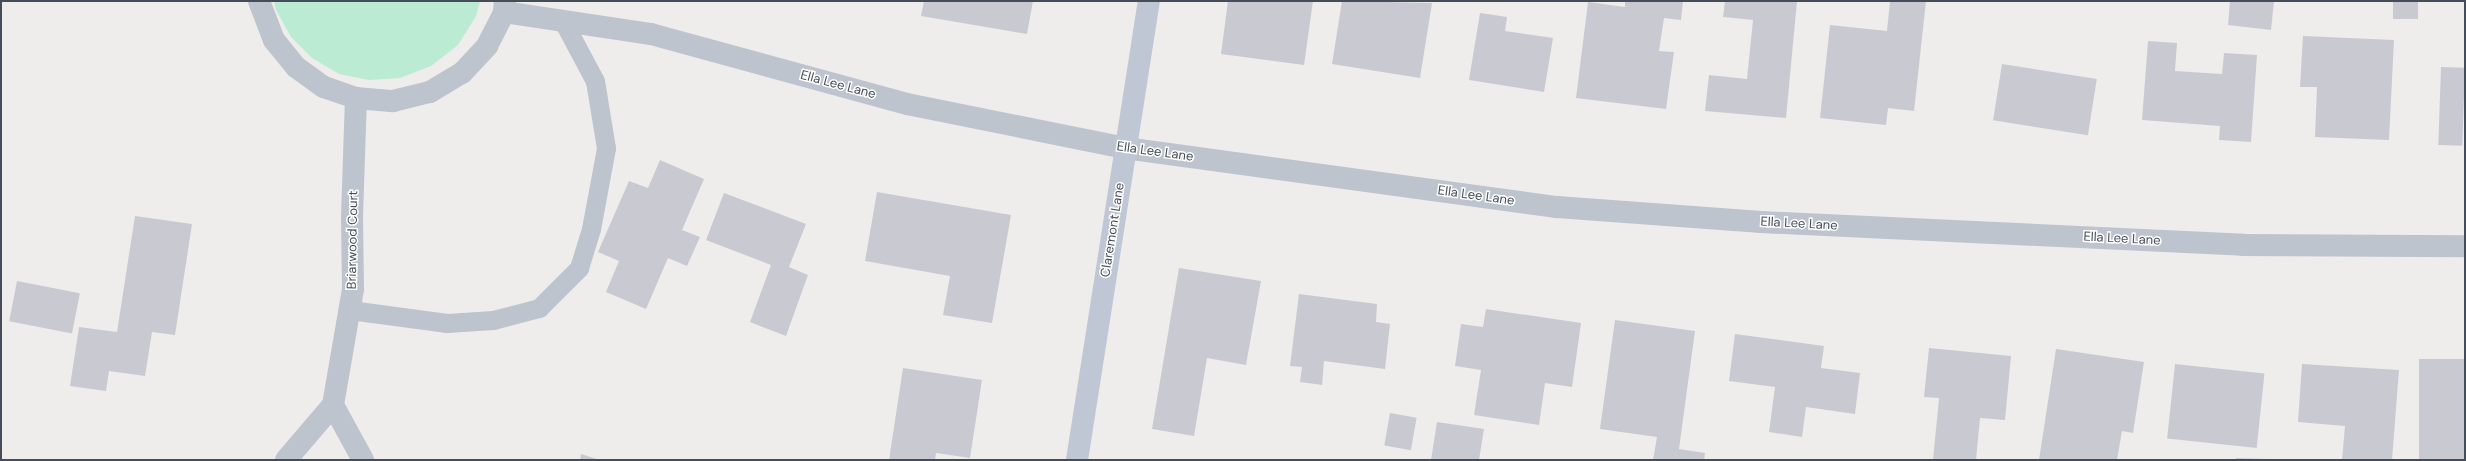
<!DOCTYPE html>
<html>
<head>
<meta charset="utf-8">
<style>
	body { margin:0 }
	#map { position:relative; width:2466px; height:461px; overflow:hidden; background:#efecec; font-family:"DM Sans",sans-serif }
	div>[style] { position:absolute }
	.green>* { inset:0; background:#bbebd3 }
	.building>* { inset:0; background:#c9cad1; transform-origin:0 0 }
	.lane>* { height:19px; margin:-9.5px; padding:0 9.5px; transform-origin:9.5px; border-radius:9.5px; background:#bdc4ce }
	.street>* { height:22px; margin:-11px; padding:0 11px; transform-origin:11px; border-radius:11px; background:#bdc4ce }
	.secondary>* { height:22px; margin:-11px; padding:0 11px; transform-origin:11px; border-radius:11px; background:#bfc7d4 }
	span { translate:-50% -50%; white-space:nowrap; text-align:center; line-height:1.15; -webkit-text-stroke:3px #fff; paint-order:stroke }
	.street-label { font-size:13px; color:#454d58 }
	.frame { position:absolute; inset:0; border:2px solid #454d58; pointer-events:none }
</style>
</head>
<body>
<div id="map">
	<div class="green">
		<i style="clip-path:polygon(274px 1px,480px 1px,476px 16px,458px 45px,431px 66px,400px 78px,369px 80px,339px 74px,312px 58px,291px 37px,276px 10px)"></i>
	</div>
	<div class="building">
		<i style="clip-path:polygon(924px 1px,1033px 1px,1027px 34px,921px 16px)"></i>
		<i style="clip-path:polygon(1228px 1px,1313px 1px,1304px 65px,1221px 54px)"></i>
		<i style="clip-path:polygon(1342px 1px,1432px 3px,1420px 78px,1332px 64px)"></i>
		<i style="clip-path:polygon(1625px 1px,1683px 1px,1681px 20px,1664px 18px,1659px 51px,1674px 52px,1666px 109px,1576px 98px,1588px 2px,1625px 7px)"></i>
		<i style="clip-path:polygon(1725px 1px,1797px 1px,1786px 118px,1705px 111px,1709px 75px,1747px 79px,1753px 20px,1723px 17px)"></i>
		<i style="clip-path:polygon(1890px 1px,1926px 1px,1914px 111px,1888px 108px,1886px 125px,1820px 118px,1830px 25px,1887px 31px)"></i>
		<i style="clip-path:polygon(2230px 1px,2274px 1px,2271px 30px,2228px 25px)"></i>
		<i style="left:2393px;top:1px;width:25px;height:18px"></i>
		<i style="clip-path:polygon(1480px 13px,1507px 17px,1505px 31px,1553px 38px,1544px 92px,1469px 80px)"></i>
		<i style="clip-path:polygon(2303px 36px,2394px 40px,2389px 140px,2315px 137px,2317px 87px,2300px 87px)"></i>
		<i style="clip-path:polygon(2148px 41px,2177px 43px,2175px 71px,2222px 74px,2224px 53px,2257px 55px,2251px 142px,2219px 140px,2220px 126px,2142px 120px)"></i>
		<i style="left:2002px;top:64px;width:96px;height:57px;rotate:9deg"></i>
		<i style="left:2441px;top:67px;width:24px;height:78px;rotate:2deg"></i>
		<i style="clip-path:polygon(660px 160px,704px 179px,682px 230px,700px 237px,687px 266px,668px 258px,646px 309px,606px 292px,619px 261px,598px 252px,629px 181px,648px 188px)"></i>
		<i style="clip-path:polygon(877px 192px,1011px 215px,992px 323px,943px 315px,950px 276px,865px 261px)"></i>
		<i style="clip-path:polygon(724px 193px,806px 224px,789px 267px,808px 275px,786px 336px,750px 322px,771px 265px,706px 240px)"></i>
		<i style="clip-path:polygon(135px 216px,192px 224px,175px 335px,152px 332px,145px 376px,109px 371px,106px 391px,70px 386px,79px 327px,117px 332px)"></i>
		<i style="clip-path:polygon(1179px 268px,1261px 281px,1246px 365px,1207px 358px,1194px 436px,1152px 429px)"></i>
		<i style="left:17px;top:281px;width:64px;height:41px;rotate:11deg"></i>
		<i style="clip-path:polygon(1299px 294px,1377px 304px,1376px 322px,1390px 324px,1385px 369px,1324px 361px,1322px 385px,1300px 382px,1302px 367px,1290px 366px)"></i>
		<i style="clip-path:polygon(1486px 309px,1581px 323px,1572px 387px,1545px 383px,1539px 425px,1474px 415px,1481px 370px,1455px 366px,1461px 324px,1483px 327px)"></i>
		<i style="clip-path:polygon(1615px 320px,1695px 331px,1679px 449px,1705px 453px,1704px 460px,1653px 460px,1657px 437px,1600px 429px)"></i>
		<i style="clip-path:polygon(1735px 334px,1824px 346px,1821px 368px,1860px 373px,1855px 414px,1806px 407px,1802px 437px,1769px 432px,1775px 387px,1729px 381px)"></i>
		<i style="clip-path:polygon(1929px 348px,2011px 356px,2005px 420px,1980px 418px,1976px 460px,1933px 460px,1939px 398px,1924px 397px)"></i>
		<i style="clip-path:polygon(2056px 349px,2144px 362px,2133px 433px,2122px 431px,2117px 460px,2039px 460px)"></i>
		<i style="left:2419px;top:359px;width:46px;height:100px"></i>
		<i style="left:2175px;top:364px;width:90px;height:75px;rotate:6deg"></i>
		<i style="clip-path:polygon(2302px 364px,2399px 370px,2392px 460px,2342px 460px,2345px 426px,2298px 422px)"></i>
		<i style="clip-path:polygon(903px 368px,982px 380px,970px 458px,936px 453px,935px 460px,889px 460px)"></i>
		<i style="left:1390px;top:413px;width:27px;height:33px;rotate:10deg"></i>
		<i style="clip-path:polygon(1437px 422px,1484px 429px,1479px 460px,1431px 460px)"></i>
		<i style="clip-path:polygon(581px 454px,600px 460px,580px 460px)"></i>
		<i style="clip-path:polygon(2236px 458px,2268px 459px,2268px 460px,2235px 460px)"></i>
	</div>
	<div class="lane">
		<i style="left:350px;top:310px;width:98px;rotate:7.6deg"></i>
		<i style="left:447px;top:323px;width:46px;rotate:-3.7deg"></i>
		<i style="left:493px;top:320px;width:48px;rotate:-14.6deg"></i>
		<i style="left:539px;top:308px;width:57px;rotate:-45deg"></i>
		<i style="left:579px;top:268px;width:41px;rotate:-72.9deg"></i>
		<i style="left:591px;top:229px;width:82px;rotate:-79.5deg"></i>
		<i style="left:606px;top:148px;width:68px;rotate:-99.3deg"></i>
		<i style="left:595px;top:81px;width:68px;rotate:-118.1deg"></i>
	</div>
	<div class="street">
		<i style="left:259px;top:1px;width:42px;rotate:69deg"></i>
		<i style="left:274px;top:40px;width:35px;rotate:51deg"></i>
		<i style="left:296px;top:67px;width:34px;rotate:36deg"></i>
		<i style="left:324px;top:87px;width:34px;rotate:19deg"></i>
		<i style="left:356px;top:98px;width:37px;rotate:5deg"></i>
		<i style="left:393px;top:101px;width:38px;rotate:-14deg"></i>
		<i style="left:430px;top:92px;width:37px;rotate:-31deg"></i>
		<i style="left:462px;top:73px;width:37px;rotate:-47deg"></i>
		<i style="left:487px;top:46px;width:38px;rotate:-63deg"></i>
		<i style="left:504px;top:12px;width:11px;rotate:-85deg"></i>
		<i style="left:504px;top:12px;width:149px;rotate:8.5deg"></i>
		<i style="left:651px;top:34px;width:265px;rotate:15.3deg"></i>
		<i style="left:907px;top:104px;width:222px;rotate:11.4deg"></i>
		<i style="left:1125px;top:148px;width:436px;rotate:7.8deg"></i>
		<i style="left:1557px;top:207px;width:205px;rotate:4.2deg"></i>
		<i style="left:1761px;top:222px;width:483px;rotate:2.7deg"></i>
		<i style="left:2243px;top:245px;width:222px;rotate:0.3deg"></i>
		<i style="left:333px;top:405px;width:63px;rotate:61.4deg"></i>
		<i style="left:286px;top:460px;width:72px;rotate:-49.5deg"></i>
		<i style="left:333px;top:405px;width:118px;rotate:-80.2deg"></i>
		<i style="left:353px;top:289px;width:72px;rotate:-90.8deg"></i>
		<i style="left:352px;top:217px;width:119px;rotate:-88.1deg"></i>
	</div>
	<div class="secondary">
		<i style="left:1077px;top:460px;width:465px;rotate:-81.1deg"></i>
	</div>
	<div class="street-label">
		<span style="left:838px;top:85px;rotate:15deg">Ella Lee Lane</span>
		<span style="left:1155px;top:152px;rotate:8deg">Ella Lee Lane</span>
		<span style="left:1476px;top:196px;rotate:8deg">Ella Lee Lane</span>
		<span style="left:1799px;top:224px;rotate:3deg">Ella Lee Lane</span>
		<span style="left:1113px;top:230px;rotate:-81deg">Claremont Lane</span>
		<span style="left:2122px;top:239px;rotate:3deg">Ella Lee Lane</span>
		<span style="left:353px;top:240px;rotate:-89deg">Briarwood Court</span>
	</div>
	<div class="frame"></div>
</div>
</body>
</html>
